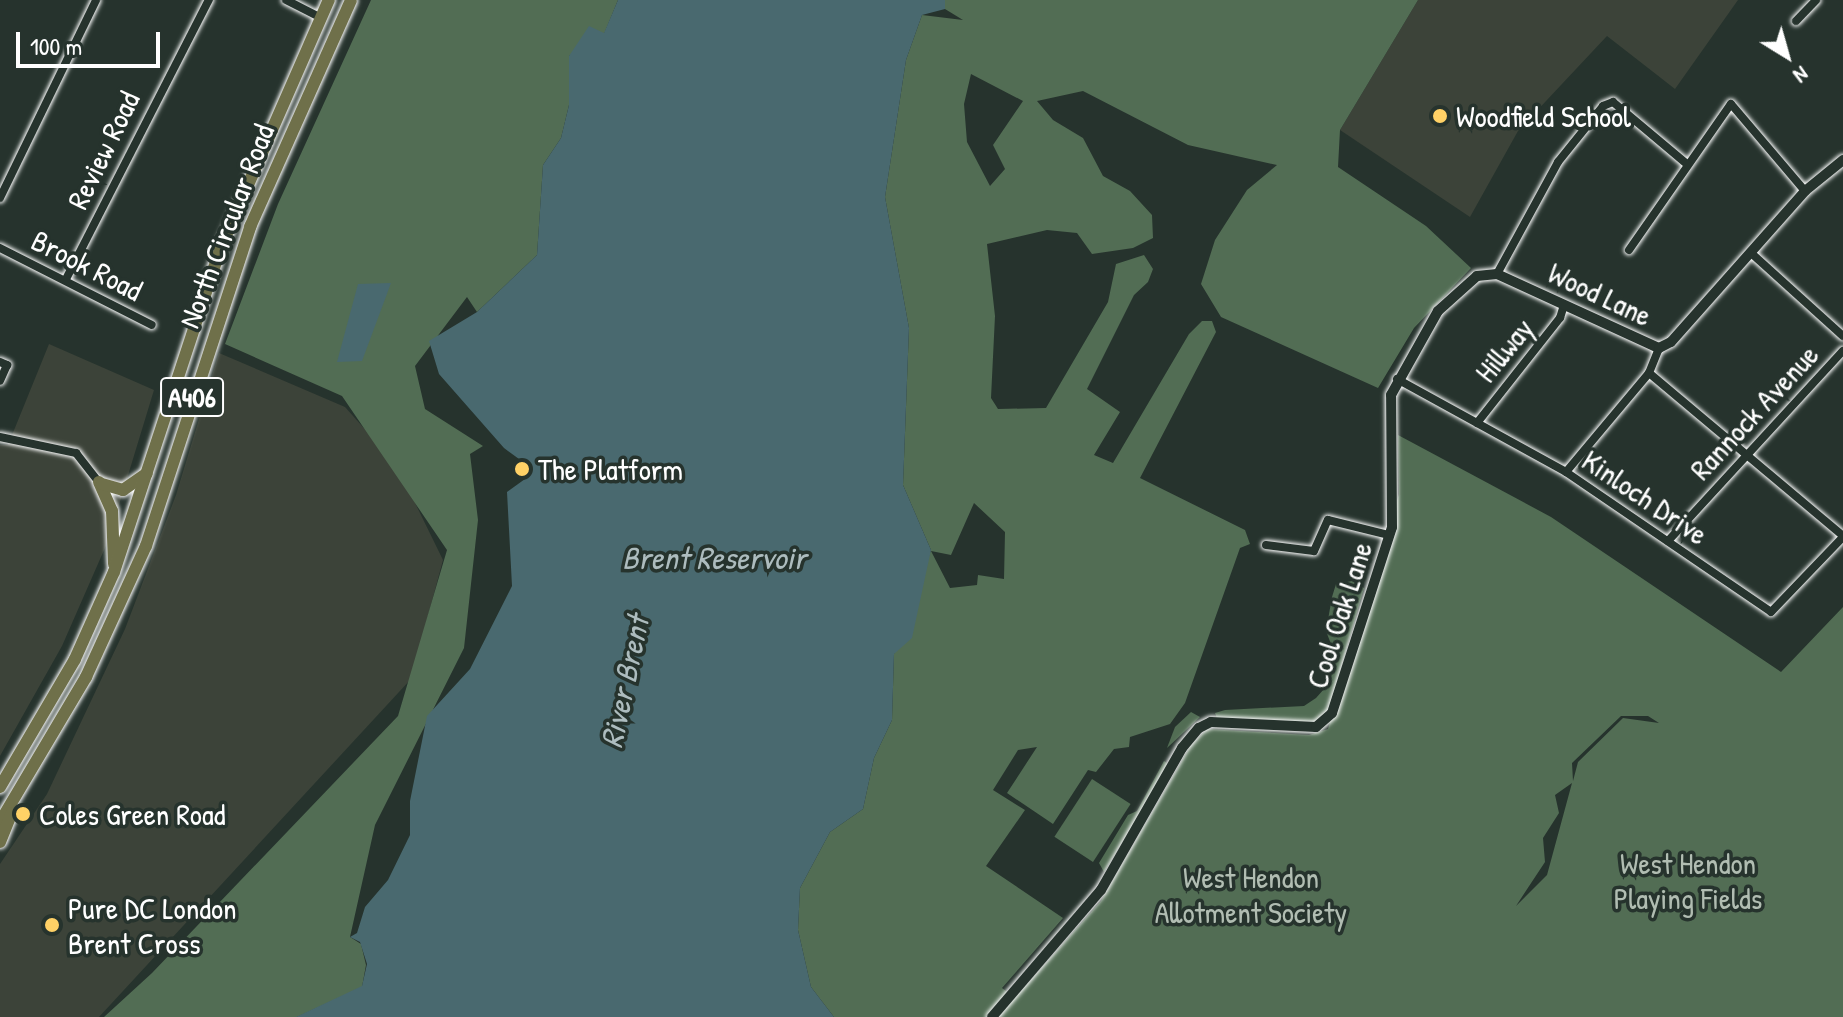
<!DOCTYPE html>
<html>
<head>
<meta charset="utf-8">
<style>
	body { margin:0 }
	#map { position:relative; width:1843px; height:1017px; overflow:hidden; background:#26332d; font-family:"Patrick Hand",sans-serif }
	div>[style] { position:absolute }
	.built>* { inset:0; background:#3c4339 }
	.green>* { inset:0; background:#526d54; transform-origin:0 0 }
	.water>* { inset:0; background:#49696f }
	.roads { filter:drop-shadow(0 0 2px #fff) drop-shadow(0 0 2px #fff) }
	.minor>* { height:8px; margin:-4px; padding:0 4px; transform-origin:4px; border-radius:4px; background:#26332d }
	.tertiary>* { height:10px; margin:-5px; padding:0 5px; transform-origin:5px; border-radius:5px; background:#26332d }
	.trunk>* { height:12px; margin:-6px; padding:0 6px; transform-origin:6px; border-radius:6px; background:#6f704a }
	.dots>* { width:22px; height:22px; translate:-50% -50%; box-sizing:border-box; border:4px solid #26332d; border-radius:50% }
	span { translate:-50% -50%; white-space:nowrap; text-align:center; line-height:1.15; -webkit-text-stroke:7px #26332d; paint-order:stroke }
	.shield-label span { padding:2px 6px; background:#26332d; border:2px solid; border-radius:6px; -webkit-text-stroke-width:0 }
	.shield-label { font-size:28px; color:#fff; font-weight:700 }
	.poi-label { font-size:30px; color:#fff }
	.left { translate:0 -50%; text-align:left }
	.street-label { font-size:30px; color:#fff }
	.park-label { font-size:30px; color:#b1bdb2 }
	.water-label { font-size:32px; color:#adbcbe; font-style:italic }
	.north { position:absolute; left:1747px; top:16px; width:80px; height:80px; -webkit-text-stroke:6px #26332d; paint-order:stroke; rotate:143deg; font-size:22px; font-weight:700; line-height:32px; text-align:center; color:#fff }
	.north::after { content:''; display:block; margin:auto; width:28px; height:36px; background:#fff; clip-path:polygon(50% 0,100% 100%,50% 72%,0 100%) }
	.scale { position:absolute; left:16px; top:32px; width:144px; height:36px; box-sizing:border-box; border:4px solid #fff; border-top:0; padding-left:10px; font-size:24px; line-height:28px; white-space:nowrap; color:#fff; -webkit-text-stroke:6px #26332d; paint-order:stroke }
</style>
</head>
<body>
<div id="map">
	<div class="built">
		<i style="clip-path:polygon(1418px 0,1738px 0,1675px 89px,1607px 36px,1518px 131px,1470px 217px,1340px 130px)"></i>
		<i style="clip-path:polygon(49px 344px,154px 390px,108px 541px,62px 646px,0 756px,0 445px,8px 445px)"></i>
		<i style="clip-path:polygon(219px 353px,345px 407px,396px 464px,443px 560px,411px 679px,99px 1017px,0 1017px,0 864px,47px 794px,125px 629px,176px 495px)"></i>
	</div>
	<div class="green">
		<i style="clip-path:polygon(371px 0,618px 0,604px 34px,569px 56px,569px 105px,561px 138px,543px 165px,537px 255px,477px 312px,467px 297px,415px 366px,425px 409px,483px 446px,470px 454px,478px 520px,464px 648px,375px 825px,350px 937px,361px 944px,366px 965px,362px 987px,297px 1017px,104px 1017px,152px 973px,398px 716px,447px 550px,342px 396px,225px 344px,278px 204px)"></i>
		<i style="clip-path:polygon(evenodd,945px 0,1418px 0,1340px 130px,1338px 167px,1426px 226px,1471px 268px,1414px 328px,1378px 388px,1221px 317px,1201px 284px,1215px 240px,1247px 190px,1277px 165px,1188px 145px,1083px 91px,1037px 101px,1053px 120px,1083px 138px,1103px 176px,1130px 191px,1152px 215px,1153px 238px,1133px 248px,1092px 254px,1077px 233px,1047px 230px,987px 244px,995px 316px,991px 398px,998px 409px,1046px 408px,1108px 302px,1116px 264px,1144px 255px,1153px 269px,1148px 282px,1134px 295px,1087px 389px,1120px 412px,1094px 455px,1113px 463px,1189px 334px,1202px 321px,1212px 321px,1216px 332px,1140px 478px,1245px 530px,1250px 544px,1240px 548px,1185px 703px,1170px 724px,1130px 737px,1129px 747px,1114px 749px,1096px 772px,1088px 770px,1053px 824px,1007px 793px,1037px 747px,1018px 750px,993px 790px,1025px 810px,986px 866px,1063px 918px,1002px 988px,1015px 998px,1101px 901px,1191px 745px,1207px 729px,1309px 735px,1328px 729px,1399px 494px,1398px 435px,1551px 517px,1781px 672px,1843px 607px,1843px 1017px,834px 1017px,811px 987px,798px 930px,800px 888px,830px 832px,863px 809px,874px 758px,892px 720px,894px 654px,931px 550px,903px 485px,909px 328px,885px 197px,906px 60px,922px 15px,963px 20px,945px 9px,945px 0,971px 74px,1023px 101px,993px 145px,1005px 169px,990px 186px,967px 142px,964px 104px,971px 74px,945px 0,974px 503px,1005px 532px,1004px 579px,978px 575px,977px 585px,950px 588px,931px 551px,951px 555px,974px 503px,945px 0,1621px 716px,1648px 716px,1659px 723px,1623px 718px,1578px 762px,1573px 781px,1572px 763px,1621px 716px,945px 0,1572px 783px,1547px 875px,1516px 906px,1545px 862px,1543px 838px,1559px 813px,1555px 795px,1572px 783px)"></i>
		<i style="clip-path:polygon(1352px 581px,1364px 588px,1329px 710px,1318px 722px,1218px 721px,1215px 713px,1225px 710px,1304px 706px,1316px 698px,1324px 689px,1334px 652px,1326px 631px,1332px 597px,1336px 584px)"></i>
		<i style="clip-path:polygon(1191px 712px,1200px 717px,1167px 748px,1175px 727px)"></i>
		<i style="clip-path:polygon(1164px 761px,1169px 765px,1104px 872px,1099px 863px,1128px 815px,1137px 811px)"></i>
		<i style="left:1092px;top:779px;width:46px;height:69px;rotate:33deg"></i>
	</div>
	<div class="water">
		<i style="clip-path:polygon(618px 0,945px 0,945px 9px,922px 15px,906px 60px,885px 197px,909px 328px,903px 485px,931px 550px,912px 638px,894px 654px,892px 720px,874px 758px,863px 809px,830px 832px,800px 888px,798px 930px,811px 987px,834px 1017px,296px 1017px,362px 986px,367px 964px,360px 942px,350px 937px,357px 933px,365px 907px,388px 880px,410px 835px,410px 801px,427px 716px,470px 669px,512px 586px,507px 492px,525px 479px,530px 467px,504px 448px,439px 374px,429px 341px,477px 312px,537px 255px,543px 165px,561px 138px,569px 105px,569px 56px,589px 26px,604px 33px)"></i>
		<i style="clip-path:polygon(391px 283px,362px 361px,337px 362px,358px 284px)"></i>
	</div>
	<div class="roads">
		<div class="minor">
			<i style="left:286px;top:0;width:39px;rotate:27deg"></i>
			<i style="left:1796px;top:21px;width:29px;rotate:-46deg"></i>
			<i style="left:0;top:198px;width:220px;rotate:-64.1deg"></i>
			<i style="left:0;top:248px;width:170px;rotate:26.9deg"></i>
			<i style="left:1629px;top:250px;width:178px;rotate:-55.1deg"></i>
			<i style="left:1731px;top:104px;width:114px;rotate:49.6deg"></i>
			<i style="left:1751px;top:253px;width:124px;rotate:42.1deg"></i>
			<i style="left:1497px;top:274px;width:128px;rotate:-61.4deg"></i>
			<i style="left:1558px;top:162px;width:72px;rotate:-51.2deg"></i>
			<i style="left:1603px;top:106px;width:11px;rotate:-22deg"></i>
			<i style="left:1613px;top:102px;width:97px;rotate:40deg"></i>
			<i style="left:66px;top:279px;width:314px;rotate:-62.9deg"></i>
			<i style="left:0;top:362px;width:8px;rotate:23deg"></i>
			<i style="left:7px;top:365px;width:17px;rotate:114deg"></i>
			<i style="left:1649px;top:373px;width:253px;rotate:40deg"></i>
			<i style="left:1397px;top:379px;width:193px;rotate:28.8deg"></i>
			<i style="left:1566px;top:472px;width:248px;rotate:34.3deg"></i>
			<i style="left:1771px;top:612px;width:104px;rotate:-46.2deg"></i>
			<i style="left:1477px;top:423px;width:134px;rotate:-51.7deg"></i>
			<i style="left:1560px;top:318px;width:14px;rotate:-73deg"></i>
			<i style="left:0;top:437px;width:78px;rotate:11.9deg"></i>
			<i style="left:76px;top:453px;width:37px;rotate:52deg"></i>
			<i style="left:1566px;top:472px;width:129px;rotate:-50deg"></i>
			<i style="left:1649px;top:373px;width:27px;rotate:-68deg"></i>
			<i style="left:1668px;top:541px;width:258px;rotate:-47.4deg"></i>
			<i style="left:1266px;top:545px;width:48px;rotate:7.1deg"></i>
			<i style="left:1314px;top:551px;width:34px;rotate:-66deg"></i>
			<i style="left:1328px;top:520px;width:63px;rotate:13.8deg"></i>
		</div>
		<div class="tertiary">
			<i style="left:992px;top:1017px;width:167px;rotate:-49.4deg"></i>
			<i style="left:1101px;top:890px;width:163px;rotate:-60.3deg"></i>
			<i style="left:1182px;top:748px;width:26px;rotate:-50deg"></i>
			<i style="left:1199px;top:728px;width:13px;rotate:-27deg"></i>
			<i style="left:1211px;top:722px;width:105px;rotate:2.7deg"></i>
			<i style="left:1316px;top:727px;width:21px;rotate:-41deg"></i>
			<i style="left:1332px;top:713px;width:195px;rotate:-72.1deg"></i>
			<i style="left:1392px;top:527px;width:132px;rotate:-90.4deg"></i>
			<i style="left:1391px;top:395px;width:96px;rotate:-60.8deg"></i>
			<i style="left:1438px;top:311px;width:52px;rotate:-41.9deg"></i>
			<i style="left:1477px;top:276px;width:20px;rotate:-6deg"></i>
			<i style="left:1497px;top:274px;width:178px;rotate:24.6deg"></i>
			<i style="left:1659px;top:348px;width:13px;rotate:-27deg"></i>
			<i style="left:1671px;top:342px;width:202px;rotate:-48.4deg"></i>
			<i style="left:1805px;top:191px;width:49px;rotate:-39.2deg"></i>
		</div>
		<div class="trunk">
			<i style="left:99px;top:482px;width:32px;rotate:66deg"></i>
			<i style="left:112px;top:511px;width:53px;rotate:87.8deg"></i>
			<i style="left:102px;top:484px;width:22px;rotate:16deg"></i>
			<i style="left:123px;top:490px;width:29px;rotate:-35deg"></i>
			<i style="left:0;top:787px;width:148px;rotate:-59.6deg"></i>
			<i style="left:75px;top:659px;width:95px;rotate:-65.9deg"></i>
			<i style="left:114px;top:572px;width:340px;rotate:-71.8deg"></i>
			<i style="left:220px;top:249px;width:272px;rotate:-66.4deg"></i>
			<i style="left:0;top:822px;width:169px;rotate:-59.3deg"></i>
			<i style="left:86px;top:677px;width:144px;rotate:-65.4deg"></i>
			<i style="left:146px;top:546px;width:336px;rotate:-71.9deg"></i>
			<i style="left:250px;top:227px;width:248px;rotate:-66deg"></i>
			<i style="left:0;top:842px;width:31px;rotate:-68deg"></i>
		</div>
	</div>
	<div class="dots">
		<i style="left:1440px;top:116px;background:#ffd166"></i>
		<i style="left:522px;top:469px;background:#ffd166"></i>
		<i style="left:23px;top:814px;background:#ffd166"></i>
		<i style="left:52px;top:925px;background:#ffd166"></i>
	</div>
	<div class="shield-label">
		<span style="left:192px;top:397px">A406</span>
	</div>
	<div class="poi-label">
		<span class="left" style="left:1456px;top:116px">Woodfield School</span>
		<span class="left" style="left:538px;top:469px">The Platform</span>
		<span class="left" style="left:39px;top:814px">Coles Green Road</span>
		<span class="left" style="left:68px;top:925px">Pure DC London<br>Brent Cross</span>
	</div>
	<div class="street-label">
		<span style="left:103px;top:150px;rotate:-64deg">Review Road</span>
		<span style="left:226px;top:226px;rotate:-69deg">North Circular Road</span>
		<span style="left:87px;top:265px;rotate:27deg">Brook Road</span>
		<span style="left:1600px;top:294px;rotate:25deg">Wood Lane</span>
		<span style="left:1504px;top:350px;rotate:-51deg">Hillway</span>
		<span style="left:1754px;top:412px;rotate:-47deg">Rannock Avenue</span>
		<span style="left:1645px;top:497px;rotate:34deg">Kinloch Drive</span>
		<span style="left:1339px;top:615px;rotate:-72deg">Cool Oak Lane</span>
	</div>
	<div class="park-label">
		<span style="left:1688px;top:880px">West Hendon<br>Playing Fields</span>
		<span style="left:1251px;top:894px">West Hendon<br>Allotment Society</span>
	</div>
	<div class="water-label">
		<span style="left:714px;top:558px">Brent Reservoir</span>
		<span style="left:625px;top:682px;rotate:-78deg">River Brent</span>
	</div>
	<div class="north">N</div>
	<div class="scale">100 m</div>
</div>
</body>
</html>
